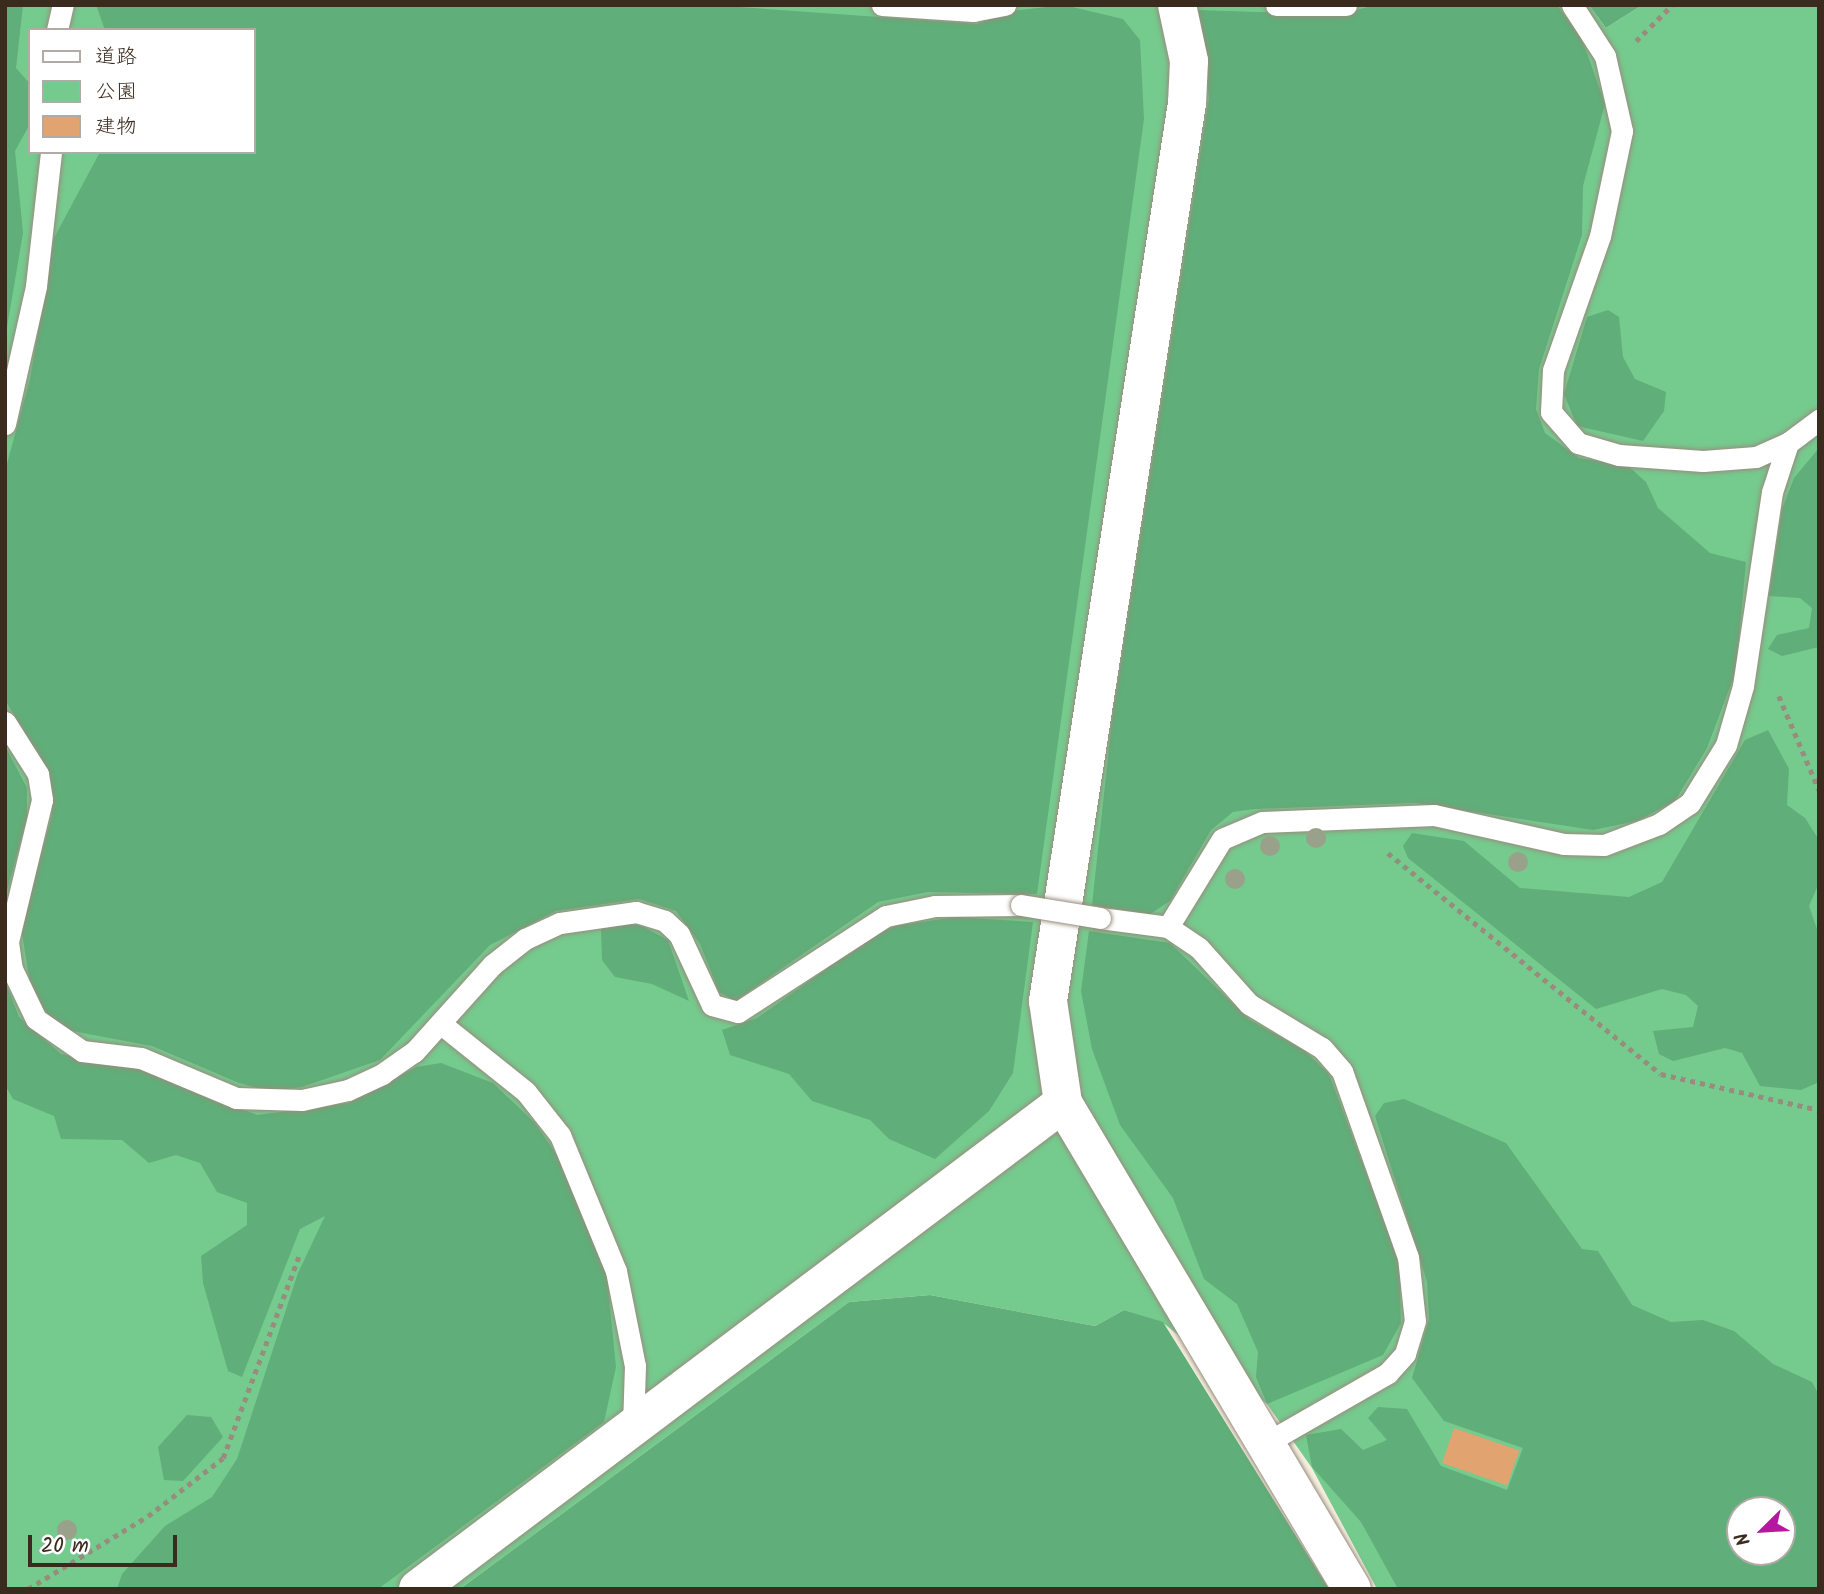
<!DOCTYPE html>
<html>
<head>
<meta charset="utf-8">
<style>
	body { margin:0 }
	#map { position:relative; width:1824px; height:1594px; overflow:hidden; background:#f6efdf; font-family:Kalam,"Klee One",sans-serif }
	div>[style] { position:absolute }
	.green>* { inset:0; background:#75ca8e }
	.forest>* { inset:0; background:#60ae79 }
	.building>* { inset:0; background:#e1a36f; transform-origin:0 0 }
	.path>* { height:4.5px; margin-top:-2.25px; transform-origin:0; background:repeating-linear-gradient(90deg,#988c7e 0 5px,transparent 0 10px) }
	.roads { filter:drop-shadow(0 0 2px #988c7e) drop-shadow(0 0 2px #988c7e) }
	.lane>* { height:21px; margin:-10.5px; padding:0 10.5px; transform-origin:10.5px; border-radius:10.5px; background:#fff }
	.street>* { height:38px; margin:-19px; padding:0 19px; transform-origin:19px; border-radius:19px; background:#fff }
	.secondary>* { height:38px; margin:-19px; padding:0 19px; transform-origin:19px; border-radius:19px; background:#fff }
	.bridges { filter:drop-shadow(0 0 2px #988c7e) drop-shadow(0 0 2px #988c7e) }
	.lane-bridge>* { height:21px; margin:-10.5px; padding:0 10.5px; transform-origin:10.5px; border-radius:10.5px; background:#fff }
	.trees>* { width:20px; height:20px; margin:-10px; border-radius:50%; background:#9aa18a }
	span { translate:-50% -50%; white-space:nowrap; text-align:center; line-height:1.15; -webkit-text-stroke:5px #fff; paint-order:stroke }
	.frame { position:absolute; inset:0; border:7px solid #3b2a1e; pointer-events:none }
	.legend { position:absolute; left:28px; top:28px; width:228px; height:126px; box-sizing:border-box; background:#fff; border:2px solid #b1aaa5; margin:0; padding:9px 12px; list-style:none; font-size:21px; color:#3b2a1e }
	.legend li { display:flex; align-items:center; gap:14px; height:35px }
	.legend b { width:35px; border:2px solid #b1aaa5 }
	.north { position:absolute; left:1726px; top:1496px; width:70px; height:70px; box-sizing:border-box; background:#fff; border:2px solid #b1aaa5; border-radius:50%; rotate:246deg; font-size:19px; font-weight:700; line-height:28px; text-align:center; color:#3b2a1e }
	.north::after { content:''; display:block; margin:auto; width:24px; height:32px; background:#b5179e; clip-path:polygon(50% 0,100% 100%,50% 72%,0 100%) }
	.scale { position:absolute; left:28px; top:1535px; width:149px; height:32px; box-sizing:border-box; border:4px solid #3b2a1e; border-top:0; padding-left:9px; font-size:21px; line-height:24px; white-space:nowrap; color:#3b2a1e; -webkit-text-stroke:5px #fff; paint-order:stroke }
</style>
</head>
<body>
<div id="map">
	<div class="green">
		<i style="clip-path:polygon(evenodd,5px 5px,1589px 5px,1606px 28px,1642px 5px,1819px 5px,1819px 1589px,1377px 1589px,1312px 1468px,1267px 1404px,1163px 1323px,1124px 1310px,1095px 1326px,930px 1295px,849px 1302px,460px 1589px,5px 1589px,5px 5px,30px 30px,254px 30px,254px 152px,30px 152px,30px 30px,5px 5px,1740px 1510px,1782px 1510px,1782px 1552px,1740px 1552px,1740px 1510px)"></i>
	</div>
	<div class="forest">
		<i style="clip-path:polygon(5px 5px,23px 5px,16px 68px,30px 84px,30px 124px,15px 151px,23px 233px,5px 339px)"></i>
		<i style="clip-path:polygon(96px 5px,711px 5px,977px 24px,1011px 11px,1064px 5px,1123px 19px,1140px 40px,1144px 119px,1037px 894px,928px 892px,878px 902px,735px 1001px,719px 992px,700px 944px,676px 911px,639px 899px,556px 911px,490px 945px,380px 1060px,302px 1087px,269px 1091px,239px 1083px,152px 1046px,67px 1030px,47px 1015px,31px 990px,21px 927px,52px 815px,48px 771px,5px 700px,5px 471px,30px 379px,54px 238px,100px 152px,254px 152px,254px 30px,105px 30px)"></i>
		<i style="clip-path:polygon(1374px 5px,1557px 5px,1582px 39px,1605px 104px,1583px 186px,1582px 235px,1539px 369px,1536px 409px,1545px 433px,1579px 458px,1628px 466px,1646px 482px,1658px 508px,1710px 553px,1746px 562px,1736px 671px,1707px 748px,1675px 801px,1637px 821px,1593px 830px,1415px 803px,1254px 809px,1233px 812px,1211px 830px,1170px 901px,1150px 914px,1092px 905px,1112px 720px,1209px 98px,1198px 10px,1340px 15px)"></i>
		<i style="clip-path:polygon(1589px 5px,1642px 5px,1606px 28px)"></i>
		<i style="clip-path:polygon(1608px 310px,1619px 317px,1623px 357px,1635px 379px,1666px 392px,1664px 411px,1643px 441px,1577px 426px,1564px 394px,1587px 317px)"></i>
		<i style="clip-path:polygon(1819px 448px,1819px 647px,1782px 656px,1768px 649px,1777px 635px,1809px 628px,1812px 608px,1800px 598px,1769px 596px,1782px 509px,1794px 478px)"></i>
		<i style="clip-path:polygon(1768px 730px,1789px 769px,1787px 805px,1805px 818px,1819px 840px,1819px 883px,1809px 906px,1819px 935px,1819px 1082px,1801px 1090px,1760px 1086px,1742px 1053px,1725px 1048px,1673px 1061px,1659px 1054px,1653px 1031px,1693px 1027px,1698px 1006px,1686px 995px,1662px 989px,1596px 1009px,1408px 858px,1403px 846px,1412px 833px,1464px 841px,1520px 888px,1629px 897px,1662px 882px,1745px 740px)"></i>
		<i style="clip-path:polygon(5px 746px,27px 788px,27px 818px,5px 898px)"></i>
		<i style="clip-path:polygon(956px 917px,1033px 922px,1013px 1073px,989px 1111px,935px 1159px,889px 1139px,870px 1120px,812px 1101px,789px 1074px,730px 1055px,722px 1030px,757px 1018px,867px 940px,894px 926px)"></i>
		<i style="clip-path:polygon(614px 922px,642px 926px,668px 940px,689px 1001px,652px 984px,615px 977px,602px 960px,601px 929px)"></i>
		<i style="clip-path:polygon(1089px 931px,1170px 943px,1250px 1020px,1304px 1050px,1329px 1074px,1399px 1260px,1401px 1323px,1383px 1355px,1267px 1404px,1256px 1377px,1258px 1352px,1237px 1304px,1204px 1279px,1173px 1198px,1120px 1125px,1092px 1049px,1081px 991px)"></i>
		<i style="clip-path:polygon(5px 981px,19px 1017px,61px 1054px,138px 1069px,257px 1115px,349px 1103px,416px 1067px,441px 1063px,493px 1083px,535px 1123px,557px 1155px,586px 1213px,607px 1276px,616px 1367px,604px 1422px,378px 1589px,117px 1589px,122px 1574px,165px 1526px,212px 1497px,237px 1459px,298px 1273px,325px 1216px,300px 1229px,242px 1377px,228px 1371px,203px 1283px,201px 1256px,247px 1225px,247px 1203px,217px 1192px,200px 1163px,176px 1155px,149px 1163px,122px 1140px,61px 1139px,54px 1116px,13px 1099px,5px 1085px)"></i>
		<i style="clip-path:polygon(evenodd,1404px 1099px,1506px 1143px,1582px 1249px,1598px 1251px,1632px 1305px,1671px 1322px,1703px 1320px,1734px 1331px,1773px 1364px,1812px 1382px,1819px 1395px,1819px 1589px,1398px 1589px,1361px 1522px,1312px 1467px,1306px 1435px,1341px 1429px,1363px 1450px,1387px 1440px,1368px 1418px,1378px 1407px,1407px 1409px,1441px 1466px,1507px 1490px,1523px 1448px,1444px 1421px,1412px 1378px,1429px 1319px,1427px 1282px,1375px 1116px,1384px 1103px,1404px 1099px,1740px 1510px,1782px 1510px,1782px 1552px,1740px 1552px,1740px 1510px)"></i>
		<i style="clip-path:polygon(930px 1295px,1095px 1326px,1124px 1310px,1163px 1322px,1329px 1589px,460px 1589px,849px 1302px)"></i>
		<i style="clip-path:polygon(187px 1415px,211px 1417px,223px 1437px,183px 1481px,164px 1480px,158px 1447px)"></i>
	</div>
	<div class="building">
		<i style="left:1454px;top:1428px;width:69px;height:37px;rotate:19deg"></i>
	</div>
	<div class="path">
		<i style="left:1636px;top:41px;width:51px;rotate:-45deg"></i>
		<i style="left:1779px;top:696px;width:102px;rotate:66.9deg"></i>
		<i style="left:1388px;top:853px;width:351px;rotate:39deg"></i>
		<i style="left:1661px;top:1074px;width:162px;rotate:12.8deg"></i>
		<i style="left:28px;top:1589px;width:140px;rotate:-31.3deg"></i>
		<i style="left:148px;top:1516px;width:95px;rotate:-37.7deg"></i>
		<i style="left:223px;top:1458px;width:219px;rotate:-69.4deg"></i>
	</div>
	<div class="roads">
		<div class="lane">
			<i style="left:882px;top:5px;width:91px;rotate:3.8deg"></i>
			<i style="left:973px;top:11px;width:33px;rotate:-11deg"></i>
			<i style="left:1276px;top:5px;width:70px"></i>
			<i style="left:1572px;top:5px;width:61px;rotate:57.1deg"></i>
			<i style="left:1605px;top:56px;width:77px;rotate:77.2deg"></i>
			<i style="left:1622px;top:131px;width:107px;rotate:101.8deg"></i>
			<i style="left:1600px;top:236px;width:142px;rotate:109.3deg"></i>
			<i style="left:1553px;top:370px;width:42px;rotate:92.7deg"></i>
			<i style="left:1551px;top:412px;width:41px;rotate:48.9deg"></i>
			<i style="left:1578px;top:443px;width:43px;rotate:16.3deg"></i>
			<i style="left:1619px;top:455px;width:84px;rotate:4.1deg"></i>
			<i style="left:1703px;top:461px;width:53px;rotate:-4.3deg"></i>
			<i style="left:1756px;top:457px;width:35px;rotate:-24deg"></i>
			<i style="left:57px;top:30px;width:26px;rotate:-77deg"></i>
			<i style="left:5px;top:424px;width:141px;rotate:-77.3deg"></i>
			<i style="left:36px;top:286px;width:135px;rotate:-83.6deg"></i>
			<i style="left:5px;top:722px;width:62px;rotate:57.6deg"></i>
			<i style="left:38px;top:774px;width:26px;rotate:81deg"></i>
			<i style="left:42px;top:800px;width:146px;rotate:103.5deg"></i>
			<i style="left:8px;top:942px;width:27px;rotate:82deg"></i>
			<i style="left:12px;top:969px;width:55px;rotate:64.4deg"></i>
			<i style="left:36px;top:1019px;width:56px;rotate:34.8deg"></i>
			<i style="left:82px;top:1051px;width:59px;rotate:6.8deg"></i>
			<i style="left:141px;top:1058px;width:103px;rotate:22.8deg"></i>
			<i style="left:236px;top:1098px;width:66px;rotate:1.7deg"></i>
			<i style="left:302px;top:1100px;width:47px;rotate:-12.3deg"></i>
			<i style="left:348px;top:1090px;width:38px;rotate:-25deg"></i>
			<i style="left:382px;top:1074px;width:39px;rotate:-35deg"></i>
			<i style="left:414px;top:1052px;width:117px;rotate:-48.1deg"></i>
			<i style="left:492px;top:965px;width:42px;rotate:-38.2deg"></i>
			<i style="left:525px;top:939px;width:38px;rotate:-25deg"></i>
			<i style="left:560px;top:923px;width:77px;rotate:-8.2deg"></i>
			<i style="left:636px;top:912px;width:30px;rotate:17deg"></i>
			<i style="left:665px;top:921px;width:19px;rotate:43deg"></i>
			<i style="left:679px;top:934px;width:78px;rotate:65.1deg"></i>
			<i style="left:712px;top:1005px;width:27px;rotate:15deg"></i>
			<i style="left:738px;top:1012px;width:176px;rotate:-33deg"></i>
			<i style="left:886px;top:916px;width:50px;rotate:-11.5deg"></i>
			<i style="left:935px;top:906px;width:86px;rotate:-0.7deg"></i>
			<i style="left:1100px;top:918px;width:69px;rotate:7.5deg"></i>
			<i style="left:1168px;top:927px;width:103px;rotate:-58.5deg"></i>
			<i style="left:1222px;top:839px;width:43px;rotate:-23deg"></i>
			<i style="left:1262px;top:822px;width:172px;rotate:-2.3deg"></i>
			<i style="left:1434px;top:815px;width:133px;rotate:12.6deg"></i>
			<i style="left:1564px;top:844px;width:40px;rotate:1.4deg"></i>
			<i style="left:1604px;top:845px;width:59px;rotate:-20.9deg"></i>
			<i style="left:1659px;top:824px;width:37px;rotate:-34deg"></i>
			<i style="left:1690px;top:803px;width:68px;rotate:-58.2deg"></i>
			<i style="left:1726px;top:745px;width:61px;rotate:-73.9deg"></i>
			<i style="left:1743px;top:686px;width:196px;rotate:-81.5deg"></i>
			<i style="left:1772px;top:492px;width:52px;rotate:-71.9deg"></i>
			<i style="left:1788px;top:443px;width:39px;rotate:-37deg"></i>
			<i style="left:1168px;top:927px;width:37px;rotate:34deg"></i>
			<i style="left:1199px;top:948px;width:75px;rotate:48.2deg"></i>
			<i style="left:1249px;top:1004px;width:85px;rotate:31.1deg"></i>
			<i style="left:1322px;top:1048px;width:30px;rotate:49deg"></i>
			<i style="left:1342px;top:1071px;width:197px;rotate:70.5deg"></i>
			<i style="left:1408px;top:1257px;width:64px;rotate:83.8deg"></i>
			<i style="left:1415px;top:1321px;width:34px;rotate:107deg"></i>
			<i style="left:1405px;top:1354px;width:25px;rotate:132deg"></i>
			<i style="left:1388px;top:1373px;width:141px;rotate:150.2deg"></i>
			<i style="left:440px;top:1023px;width:110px;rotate:38.7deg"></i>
			<i style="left:526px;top:1092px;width:55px;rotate:51.7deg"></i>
			<i style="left:560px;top:1135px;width:147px;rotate:67.6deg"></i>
			<i style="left:616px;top:1271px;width:97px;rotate:78.7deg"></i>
			<i style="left:635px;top:1366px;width:61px;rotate:91.9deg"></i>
		</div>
		<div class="street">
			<i style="left:1177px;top:5px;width:57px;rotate:77.9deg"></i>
			<i style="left:1189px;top:61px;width:42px;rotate:92.7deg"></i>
			<i style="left:1187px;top:103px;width:909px;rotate:98.8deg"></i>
			<i style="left:1048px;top:1001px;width:103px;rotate:81.6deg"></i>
			<i style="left:1063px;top:1103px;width:565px;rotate:59.26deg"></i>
		</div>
		<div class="secondary">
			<i style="left:418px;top:1589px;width:808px;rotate:-37deg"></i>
		</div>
	</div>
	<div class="bridges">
		<div class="lane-bridge">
			<i style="left:1021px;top:905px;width:80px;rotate:9.3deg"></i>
		</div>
	</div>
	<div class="trees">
		<i style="left:1316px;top:838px"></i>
		<i style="left:1270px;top:846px"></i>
		<i style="left:1518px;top:862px"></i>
		<i style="left:1235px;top:879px"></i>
		<i style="left:67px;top:1530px"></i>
	</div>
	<div class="frame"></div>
	<ul class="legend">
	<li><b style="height:9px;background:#fff"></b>道路</li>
	<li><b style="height:19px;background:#75ca8e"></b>公園</li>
	<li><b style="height:19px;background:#e1a36f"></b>建物</li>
	</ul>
	<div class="north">N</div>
	<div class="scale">20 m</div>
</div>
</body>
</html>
